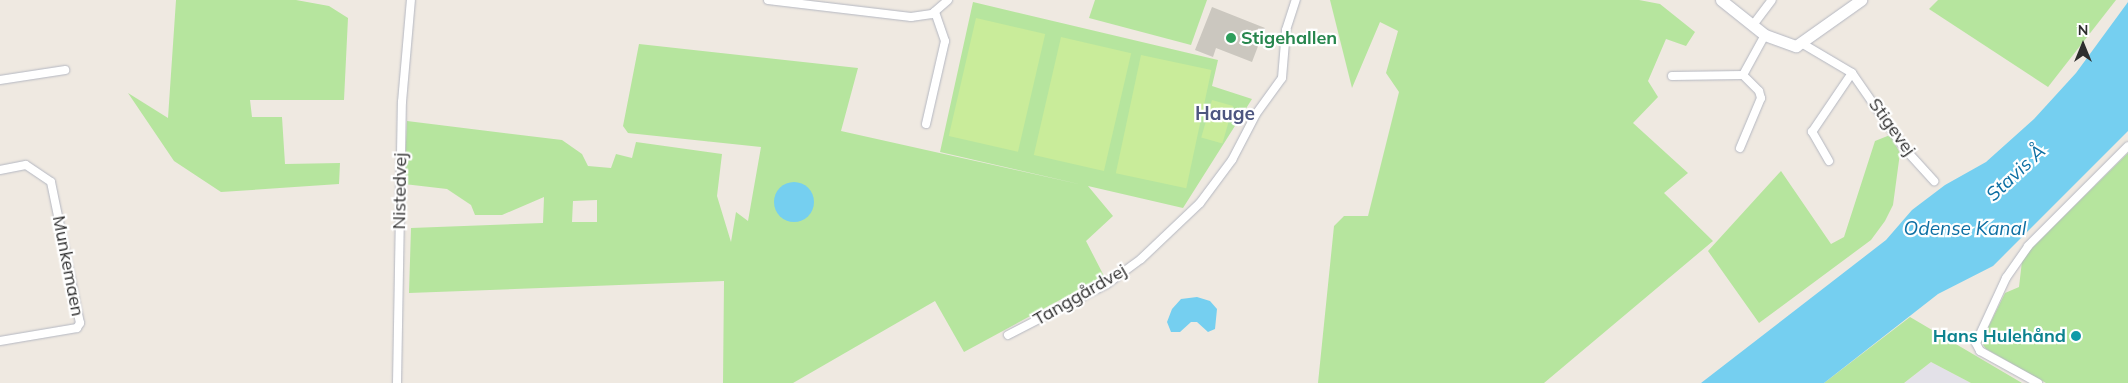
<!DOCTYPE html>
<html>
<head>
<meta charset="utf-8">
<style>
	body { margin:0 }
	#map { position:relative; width:2128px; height:383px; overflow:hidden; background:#efe9e1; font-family:Mulish,sans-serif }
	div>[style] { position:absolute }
	.industrial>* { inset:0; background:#e3e1e8 }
	.green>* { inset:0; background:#b6e59e }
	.pitch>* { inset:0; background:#c9ec9a; transform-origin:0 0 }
	.water>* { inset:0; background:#75cff0 }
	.round { border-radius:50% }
	.building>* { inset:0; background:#cbc7bf }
	.roads { filter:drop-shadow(0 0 1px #b4b7c1) drop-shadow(0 0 1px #b4b7c1) }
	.street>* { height:8px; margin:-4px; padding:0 4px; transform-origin:4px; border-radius:4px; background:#fff }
	.secondary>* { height:11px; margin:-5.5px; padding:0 5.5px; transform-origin:5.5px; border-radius:5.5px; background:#fff }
	.dots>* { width:14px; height:14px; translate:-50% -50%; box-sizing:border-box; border:2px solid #fff; border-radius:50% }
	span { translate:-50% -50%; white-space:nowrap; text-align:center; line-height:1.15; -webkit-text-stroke:4.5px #fff; paint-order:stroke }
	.leisure-label { font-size:18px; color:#27864d; font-weight:700 }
	.left { translate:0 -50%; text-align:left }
	.street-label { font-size:18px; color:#2e2e2e }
	.culture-label { font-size:18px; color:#0d838f; font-weight:700 }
	.right { translate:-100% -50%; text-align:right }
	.neighbourhood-label { font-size:19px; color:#4d5680; font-weight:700 }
	.water-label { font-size:19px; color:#0d6fa3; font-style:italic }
	.north { position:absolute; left:2058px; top:20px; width:50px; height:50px; -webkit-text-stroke:4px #fff; paint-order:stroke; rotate:0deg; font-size:14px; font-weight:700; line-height:20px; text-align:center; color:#2e2e2e }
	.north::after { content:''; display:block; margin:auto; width:18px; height:22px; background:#2e2e2e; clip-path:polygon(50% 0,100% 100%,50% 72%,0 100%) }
</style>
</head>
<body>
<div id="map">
	<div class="industrial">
		<i style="clip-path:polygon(1931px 362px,1971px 383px,1904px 383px)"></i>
	</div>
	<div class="green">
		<i style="clip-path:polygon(176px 0,296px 0,329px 6px,348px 18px,344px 100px,250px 100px,252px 117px,282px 117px,285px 164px,340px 163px,339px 184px,221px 192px,174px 161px,128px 93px,168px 118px)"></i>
		<i style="clip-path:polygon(1095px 0,1207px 0,1191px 45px,1089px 18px)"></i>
		<i style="clip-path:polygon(1330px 0,1639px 0,1660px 4px,1695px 32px,1686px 46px,1666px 39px,1648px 81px,1658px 97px,1633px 123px,1688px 173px,1664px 193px,1713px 241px,1544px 383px,1318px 383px,1334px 226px,1344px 216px,1368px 216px,1399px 92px,1386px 73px,1398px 31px,1380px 22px,1352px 88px)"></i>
		<i style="clip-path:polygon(1938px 0,2116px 0,2048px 87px,1929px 9px)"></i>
		<i style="clip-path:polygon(evenodd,973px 2px,1218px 60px,1212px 86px,1252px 99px,1183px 208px,1088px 186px,1113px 216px,1086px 241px,1104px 276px,964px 352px,935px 301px,793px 383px,723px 383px,724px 281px,409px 293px,411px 228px,543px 223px,544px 197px,502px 215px,475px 215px,471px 205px,447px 189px,404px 184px,407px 121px,562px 140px,582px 154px,588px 166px,611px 168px,616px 154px,632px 158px,636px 142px,722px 154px,717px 196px,731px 242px,736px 212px,748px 221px,761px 147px,628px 133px,623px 126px,639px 44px,858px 68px,841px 131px,1083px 185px,940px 152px,973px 2px,597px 200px,597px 222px,572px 222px,573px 201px,597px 200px)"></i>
		<i style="clip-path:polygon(1890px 135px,1900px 153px,1893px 205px,1885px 221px,1871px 240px,1759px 323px,1708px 251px,1781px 171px,1831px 244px,1844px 237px,1875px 141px)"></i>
		<i style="clip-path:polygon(2128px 153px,2128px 383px,2046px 383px,1986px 349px,1981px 342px,2005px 293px,2019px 287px,2022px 261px,2029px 251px)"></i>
		<i style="clip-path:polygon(1910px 317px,2022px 383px,1971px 383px,1931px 362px,1904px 383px,1824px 383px)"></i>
	</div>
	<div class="pitch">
		<i style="left:976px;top:18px;width:71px;height:121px;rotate:13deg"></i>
		<i style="left:1061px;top:37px;width:72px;height:121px;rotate:13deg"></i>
		<i style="left:1141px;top:55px;width:72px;height:121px;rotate:12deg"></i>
		<i style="left:1212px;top:100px;width:22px;height:39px;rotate:16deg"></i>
	</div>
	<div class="water">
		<i style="clip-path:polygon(2128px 2px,2128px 131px,1993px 266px,1938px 294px,1824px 383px,1701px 383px,1886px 240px,1912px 210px,1945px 185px,1986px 162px,2034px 119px,2076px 73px)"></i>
		<i class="round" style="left:774px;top:182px;width:40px;height:40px"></i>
		<i style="clip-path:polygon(1197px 297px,1210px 301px,1217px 309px,1215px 329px,1208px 332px,1197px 322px,1191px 322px,1180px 332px,1171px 332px,1167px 322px,1172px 309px,1181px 299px)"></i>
	</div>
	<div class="building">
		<i style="clip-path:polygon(1212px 7px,1265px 28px,1252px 62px,1216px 48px,1213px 57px,1195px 50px)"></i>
	</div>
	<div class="roads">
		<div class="street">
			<i style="left:768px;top:0;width:144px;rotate:6.8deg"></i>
			<i style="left:911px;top:17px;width:21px;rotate:-8deg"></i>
			<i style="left:932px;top:14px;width:21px;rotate:-41deg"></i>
			<i style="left:1753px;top:25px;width:31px;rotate:-53deg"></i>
			<i style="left:1803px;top:44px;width:57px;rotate:30.6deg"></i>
			<i style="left:1852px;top:73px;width:91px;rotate:55.3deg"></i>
			<i style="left:1904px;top:148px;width:45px;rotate:47.7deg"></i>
			<i style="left:1672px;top:76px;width:71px;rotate:-0.8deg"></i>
			<i style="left:1743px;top:75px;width:46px;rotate:-61.2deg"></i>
			<i style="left:0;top:80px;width:66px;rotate:-8.7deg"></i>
			<i style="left:926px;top:124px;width:85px;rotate:-77.1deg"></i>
			<i style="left:945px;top:41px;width:31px;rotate:-109deg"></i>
			<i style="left:1740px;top:148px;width:54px;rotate:-67.2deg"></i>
			<i style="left:1761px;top:98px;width:7px;rotate:-106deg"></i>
			<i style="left:1759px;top:91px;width:23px;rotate:-135deg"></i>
			<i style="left:1829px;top:161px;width:34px;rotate:-120deg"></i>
			<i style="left:1812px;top:132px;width:71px;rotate:-55.9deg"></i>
			<i style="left:0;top:170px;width:26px;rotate:-11deg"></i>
			<i style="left:26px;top:165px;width:30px;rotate:34deg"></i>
			<i style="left:51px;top:182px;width:144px;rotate:78.4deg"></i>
			<i style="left:80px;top:323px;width:6px;rotate:121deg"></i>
			<i style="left:77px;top:328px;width:78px;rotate:170.4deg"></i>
			<i style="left:1008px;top:335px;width:111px;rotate:-27.3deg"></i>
			<i style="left:1107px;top:284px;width:42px;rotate:-36.3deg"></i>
			<i style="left:1141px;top:259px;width:81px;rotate:-43.5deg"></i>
			<i style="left:1200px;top:203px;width:54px;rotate:-53.3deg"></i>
			<i style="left:1232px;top:160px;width:52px;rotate:-62.4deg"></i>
			<i style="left:1256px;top:114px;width:44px;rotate:-54.2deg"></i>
			<i style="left:1282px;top:78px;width:48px;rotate:-85.2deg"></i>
			<i style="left:1286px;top:30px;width:32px;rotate:-72deg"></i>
			<i style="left:397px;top:383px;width:281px;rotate:-89deg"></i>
			<i style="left:402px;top:102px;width:102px;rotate:-85deg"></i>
			<i style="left:2038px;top:383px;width:66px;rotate:-151.1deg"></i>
			<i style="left:1980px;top:351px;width:9px;rotate:-117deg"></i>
			<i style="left:1976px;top:343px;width:72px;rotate:-65.2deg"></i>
			<i style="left:2006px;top:278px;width:39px;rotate:-55deg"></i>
			<i style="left:2028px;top:246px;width:141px;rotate:-45deg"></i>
		</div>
		<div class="secondary">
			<i style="left:1721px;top:0;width:56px;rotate:38.5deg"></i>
			<i style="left:1765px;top:35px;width:33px;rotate:20deg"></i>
			<i style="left:1796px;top:46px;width:80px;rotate:-35.3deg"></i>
		</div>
	</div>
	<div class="dots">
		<i style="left:1231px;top:38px;background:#2e9e5b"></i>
		<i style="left:2076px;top:336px;background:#0f9aa8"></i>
	</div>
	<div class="leisure-label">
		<span class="left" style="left:1241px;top:38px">Stigehallen</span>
	</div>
	<div class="street-label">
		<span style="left:1892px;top:127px;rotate:54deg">Stigevej</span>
		<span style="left:400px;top:191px;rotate:-89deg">Nistedvej</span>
		<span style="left:68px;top:266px;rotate:79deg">Munkemaen</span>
		<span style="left:1080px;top:295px;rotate:-30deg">Tanggårdvej</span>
	</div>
	<div class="culture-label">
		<span class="right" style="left:2066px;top:336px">Hans Hulehånd</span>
	</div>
	<div class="neighbourhood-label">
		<span style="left:1225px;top:114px">Hauge</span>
	</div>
	<div class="water-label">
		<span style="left:2016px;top:173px;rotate:-43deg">Stavis Å</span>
		<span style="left:1965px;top:229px">Odense Kanal</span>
	</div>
	<div class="north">N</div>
</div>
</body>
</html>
